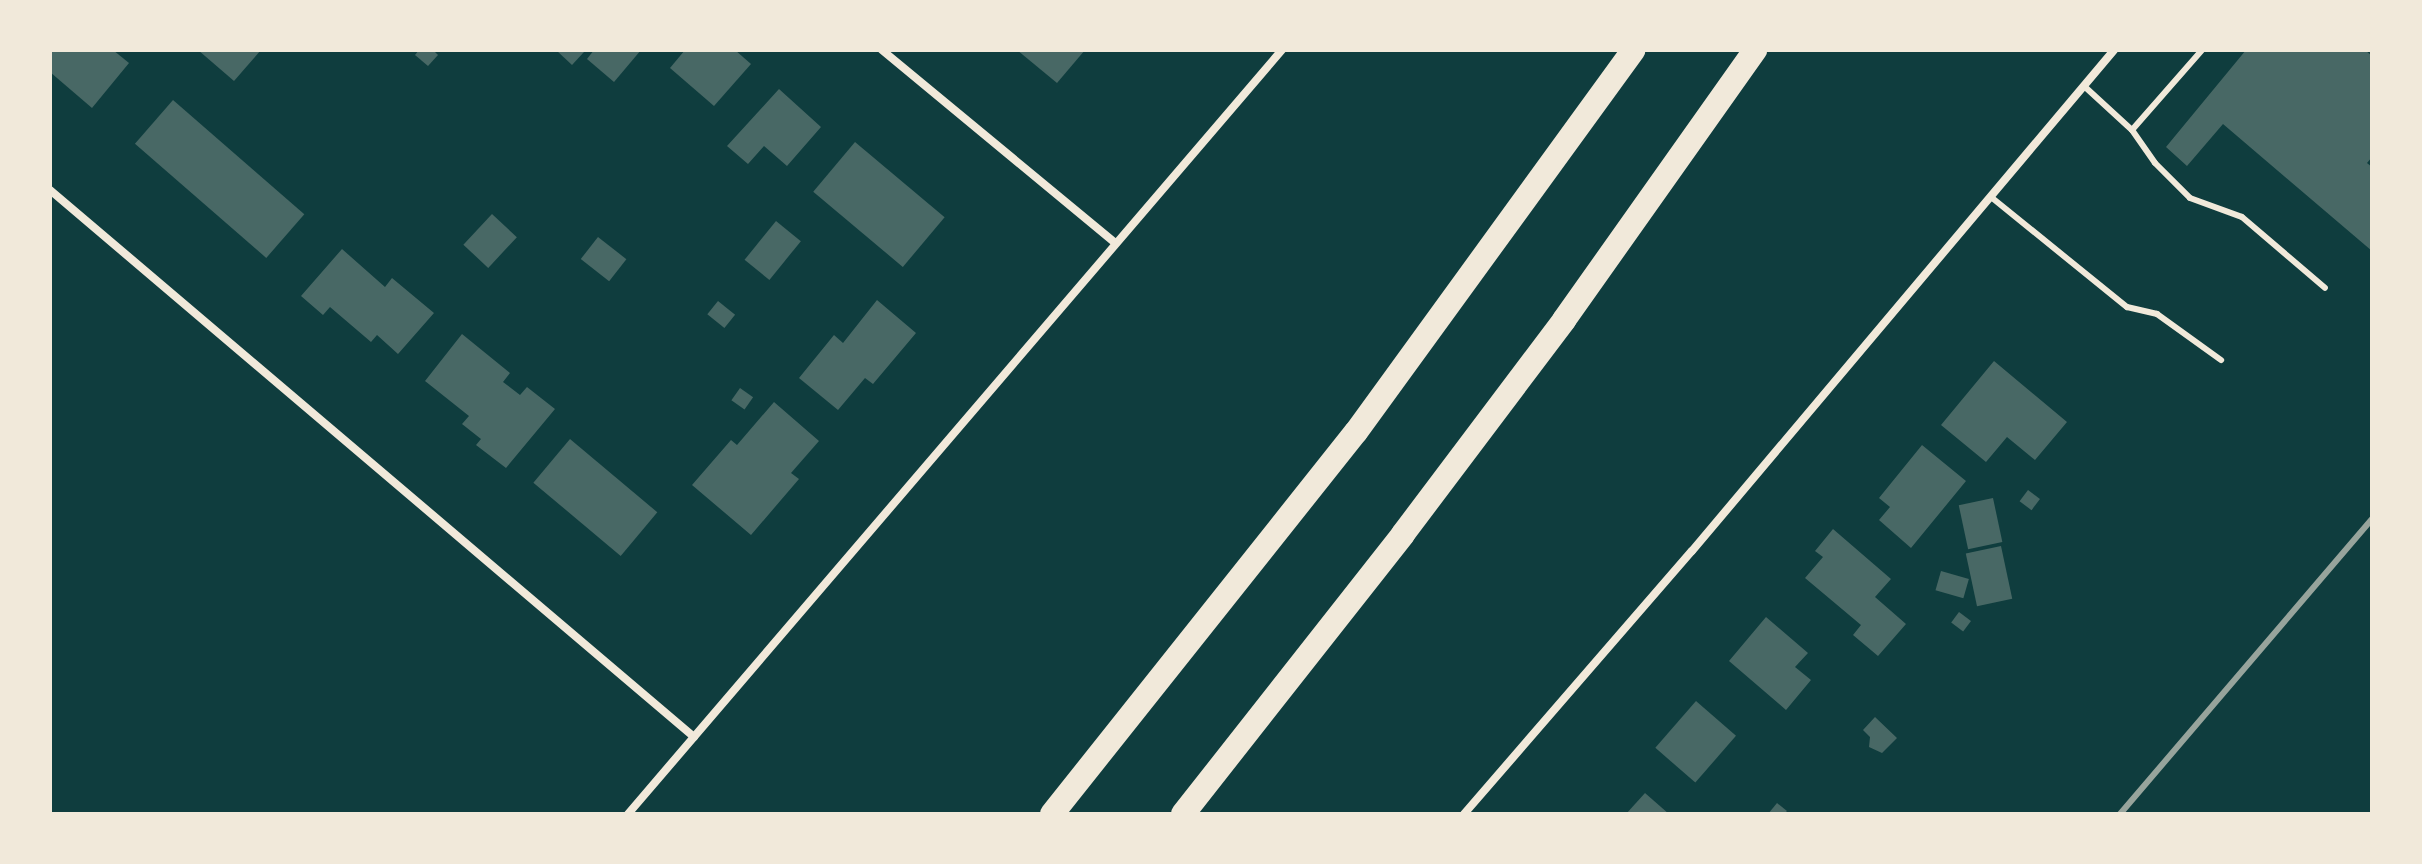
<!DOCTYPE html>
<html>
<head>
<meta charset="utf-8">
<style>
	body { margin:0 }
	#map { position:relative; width:2422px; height:864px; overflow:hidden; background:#0f3d3e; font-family:"IBM Plex Sans",sans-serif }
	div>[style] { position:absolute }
	.building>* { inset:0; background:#486865; transform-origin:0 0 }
	.service>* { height:6px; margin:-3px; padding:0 3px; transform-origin:3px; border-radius:3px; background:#f1e9da }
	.minor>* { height:8px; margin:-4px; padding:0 4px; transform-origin:4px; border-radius:4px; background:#f1e9da }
	.motorway>* { height:24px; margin:-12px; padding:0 12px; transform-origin:12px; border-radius:12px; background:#f1e9da }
	.rail>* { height:6px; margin:-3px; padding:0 3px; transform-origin:3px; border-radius:3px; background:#97a49c }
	span { translate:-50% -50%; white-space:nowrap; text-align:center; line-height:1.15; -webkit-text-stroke:8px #f1e9da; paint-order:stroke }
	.frame { position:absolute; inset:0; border:52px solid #f1e9da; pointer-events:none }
</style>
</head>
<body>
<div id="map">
	<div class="building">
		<i style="clip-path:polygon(50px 50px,113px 50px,129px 63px,92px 108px,50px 72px)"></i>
		<i style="clip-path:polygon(198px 50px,261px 50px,234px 81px)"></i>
		<i style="clip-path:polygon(419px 50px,433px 50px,438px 55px,428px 66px,415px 55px)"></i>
		<i style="clip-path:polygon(556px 50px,582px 50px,584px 52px,572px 65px)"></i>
		<i style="clip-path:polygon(594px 50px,641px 50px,614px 82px,587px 59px)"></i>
		<i style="clip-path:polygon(685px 50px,735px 50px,751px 64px,714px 106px,670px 68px)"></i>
		<i style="clip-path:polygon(1017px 50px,1085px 50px,1057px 83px)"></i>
		<i style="clip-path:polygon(2246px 50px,2365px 50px,2372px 56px,2372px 157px,2367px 163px,2372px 167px,2372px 251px,2223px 124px,2187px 166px,2166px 147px)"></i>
		<i style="clip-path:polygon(779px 89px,821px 127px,787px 166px,764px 146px,748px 164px,727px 146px)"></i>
		<i style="left:173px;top:100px;width:174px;height:58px;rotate:41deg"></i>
		<i style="left:855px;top:142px;width:117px;height:65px;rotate:40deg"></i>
		<i style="left:492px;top:214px;width:34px;height:42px;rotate:43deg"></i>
		<i style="left:776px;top:221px;width:32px;height:50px;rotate:39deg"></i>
		<i style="left:598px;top:237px;width:36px;height:28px;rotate:38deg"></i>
		<i style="clip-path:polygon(342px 249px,385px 287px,392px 278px,434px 313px,398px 354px,377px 335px,371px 342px,330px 307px,323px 315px,301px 296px)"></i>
		<i style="clip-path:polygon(877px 300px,916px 333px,873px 384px,865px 378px,838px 410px,799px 378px,834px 335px,843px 343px)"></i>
		<i style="left:718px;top:301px;width:22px;height:17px;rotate:39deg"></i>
		<i style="clip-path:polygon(462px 334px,510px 373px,503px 382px,520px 395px,527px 387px,555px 409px,506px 468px,476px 445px,481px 439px,462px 424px,469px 416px,425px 381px)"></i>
		<i style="clip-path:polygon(1994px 361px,2067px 422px,2035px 460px,2007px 437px,1986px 462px,1941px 425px)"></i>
		<i style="left:740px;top:388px;width:16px;height:15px;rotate:35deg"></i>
		<i style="clip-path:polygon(774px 402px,819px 441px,791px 473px,799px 479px,751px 535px,692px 485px,731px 440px,737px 445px)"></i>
		<i style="left:570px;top:439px;width:114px;height:57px;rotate:40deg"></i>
		<i style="clip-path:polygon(1922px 445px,1966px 481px,1911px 548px,1879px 520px,1890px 507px,1879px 498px)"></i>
		<i style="left:2028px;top:490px;width:15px;height:14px;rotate:37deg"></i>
		<i style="left:1993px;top:498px;width:45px;height:35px;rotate:78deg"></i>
		<i style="clip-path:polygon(1833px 529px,1891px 579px,1875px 597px,1906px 624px,1878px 656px,1853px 635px,1861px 625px,1805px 578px,1823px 557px,1815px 551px)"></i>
		<i style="left:2001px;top:546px;width:54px;height:36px;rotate:78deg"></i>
		<i style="left:1941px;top:571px;width:29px;height:20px;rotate:16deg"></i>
		<i style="left:1959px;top:612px;width:15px;height:13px;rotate:37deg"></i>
		<i style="clip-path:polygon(1766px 617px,1808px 653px,1795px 667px,1811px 680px,1786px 710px,1729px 661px)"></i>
		<i style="left:1696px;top:701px;width:53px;height:62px;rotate:41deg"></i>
		<i style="clip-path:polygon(1875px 717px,1897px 738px,1882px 753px,1869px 747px,1870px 737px,1863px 730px)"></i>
		<i style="clip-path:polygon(1645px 793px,1669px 814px,1626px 814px)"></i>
		<i style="clip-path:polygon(1777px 803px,1787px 811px,1784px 814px,1768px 814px)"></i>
	</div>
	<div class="service">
		<i style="left:2084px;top:86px;width:65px;rotate:42.5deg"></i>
		<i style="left:2132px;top:130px;width:40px;rotate:55.1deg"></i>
		<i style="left:2155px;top:163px;width:49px;rotate:45deg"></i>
		<i style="left:2190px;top:198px;width:55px;rotate:20.1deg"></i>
		<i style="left:2242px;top:217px;width:109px;rotate:40.5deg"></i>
		<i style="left:2132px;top:130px;width:106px;rotate:-48.8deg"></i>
		<i style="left:1991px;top:197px;width:175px;rotate:39deg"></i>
		<i style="left:2127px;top:307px;width:31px;rotate:13deg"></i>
		<i style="left:2157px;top:314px;width:79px;rotate:35.7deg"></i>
	</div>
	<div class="minor">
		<i style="left:882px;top:50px;width:303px;rotate:39.6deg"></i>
		<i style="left:50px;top:190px;width:845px;rotate:40.34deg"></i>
		<i style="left:628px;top:814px;width:1006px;rotate:-49.44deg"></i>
		<i style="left:1464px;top:814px;width:348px;rotate:-49.1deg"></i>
		<i style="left:1692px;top:551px;width:655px;rotate:-49.89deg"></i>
	</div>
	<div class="motorway">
		<i style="left:1052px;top:814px;width:488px;rotate:-51.5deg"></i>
		<i style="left:1356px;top:432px;width:472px;rotate:-54deg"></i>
		<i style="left:1183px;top:814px;width:356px;rotate:-51.8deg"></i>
		<i style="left:1403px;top:534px;width:268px;rotate:-53deg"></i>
		<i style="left:1564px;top:320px;width:331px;rotate:-54.7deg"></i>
	</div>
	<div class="rail">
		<i style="left:2120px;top:814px;width:388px;rotate:-49.5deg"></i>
	</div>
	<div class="frame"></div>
</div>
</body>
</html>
